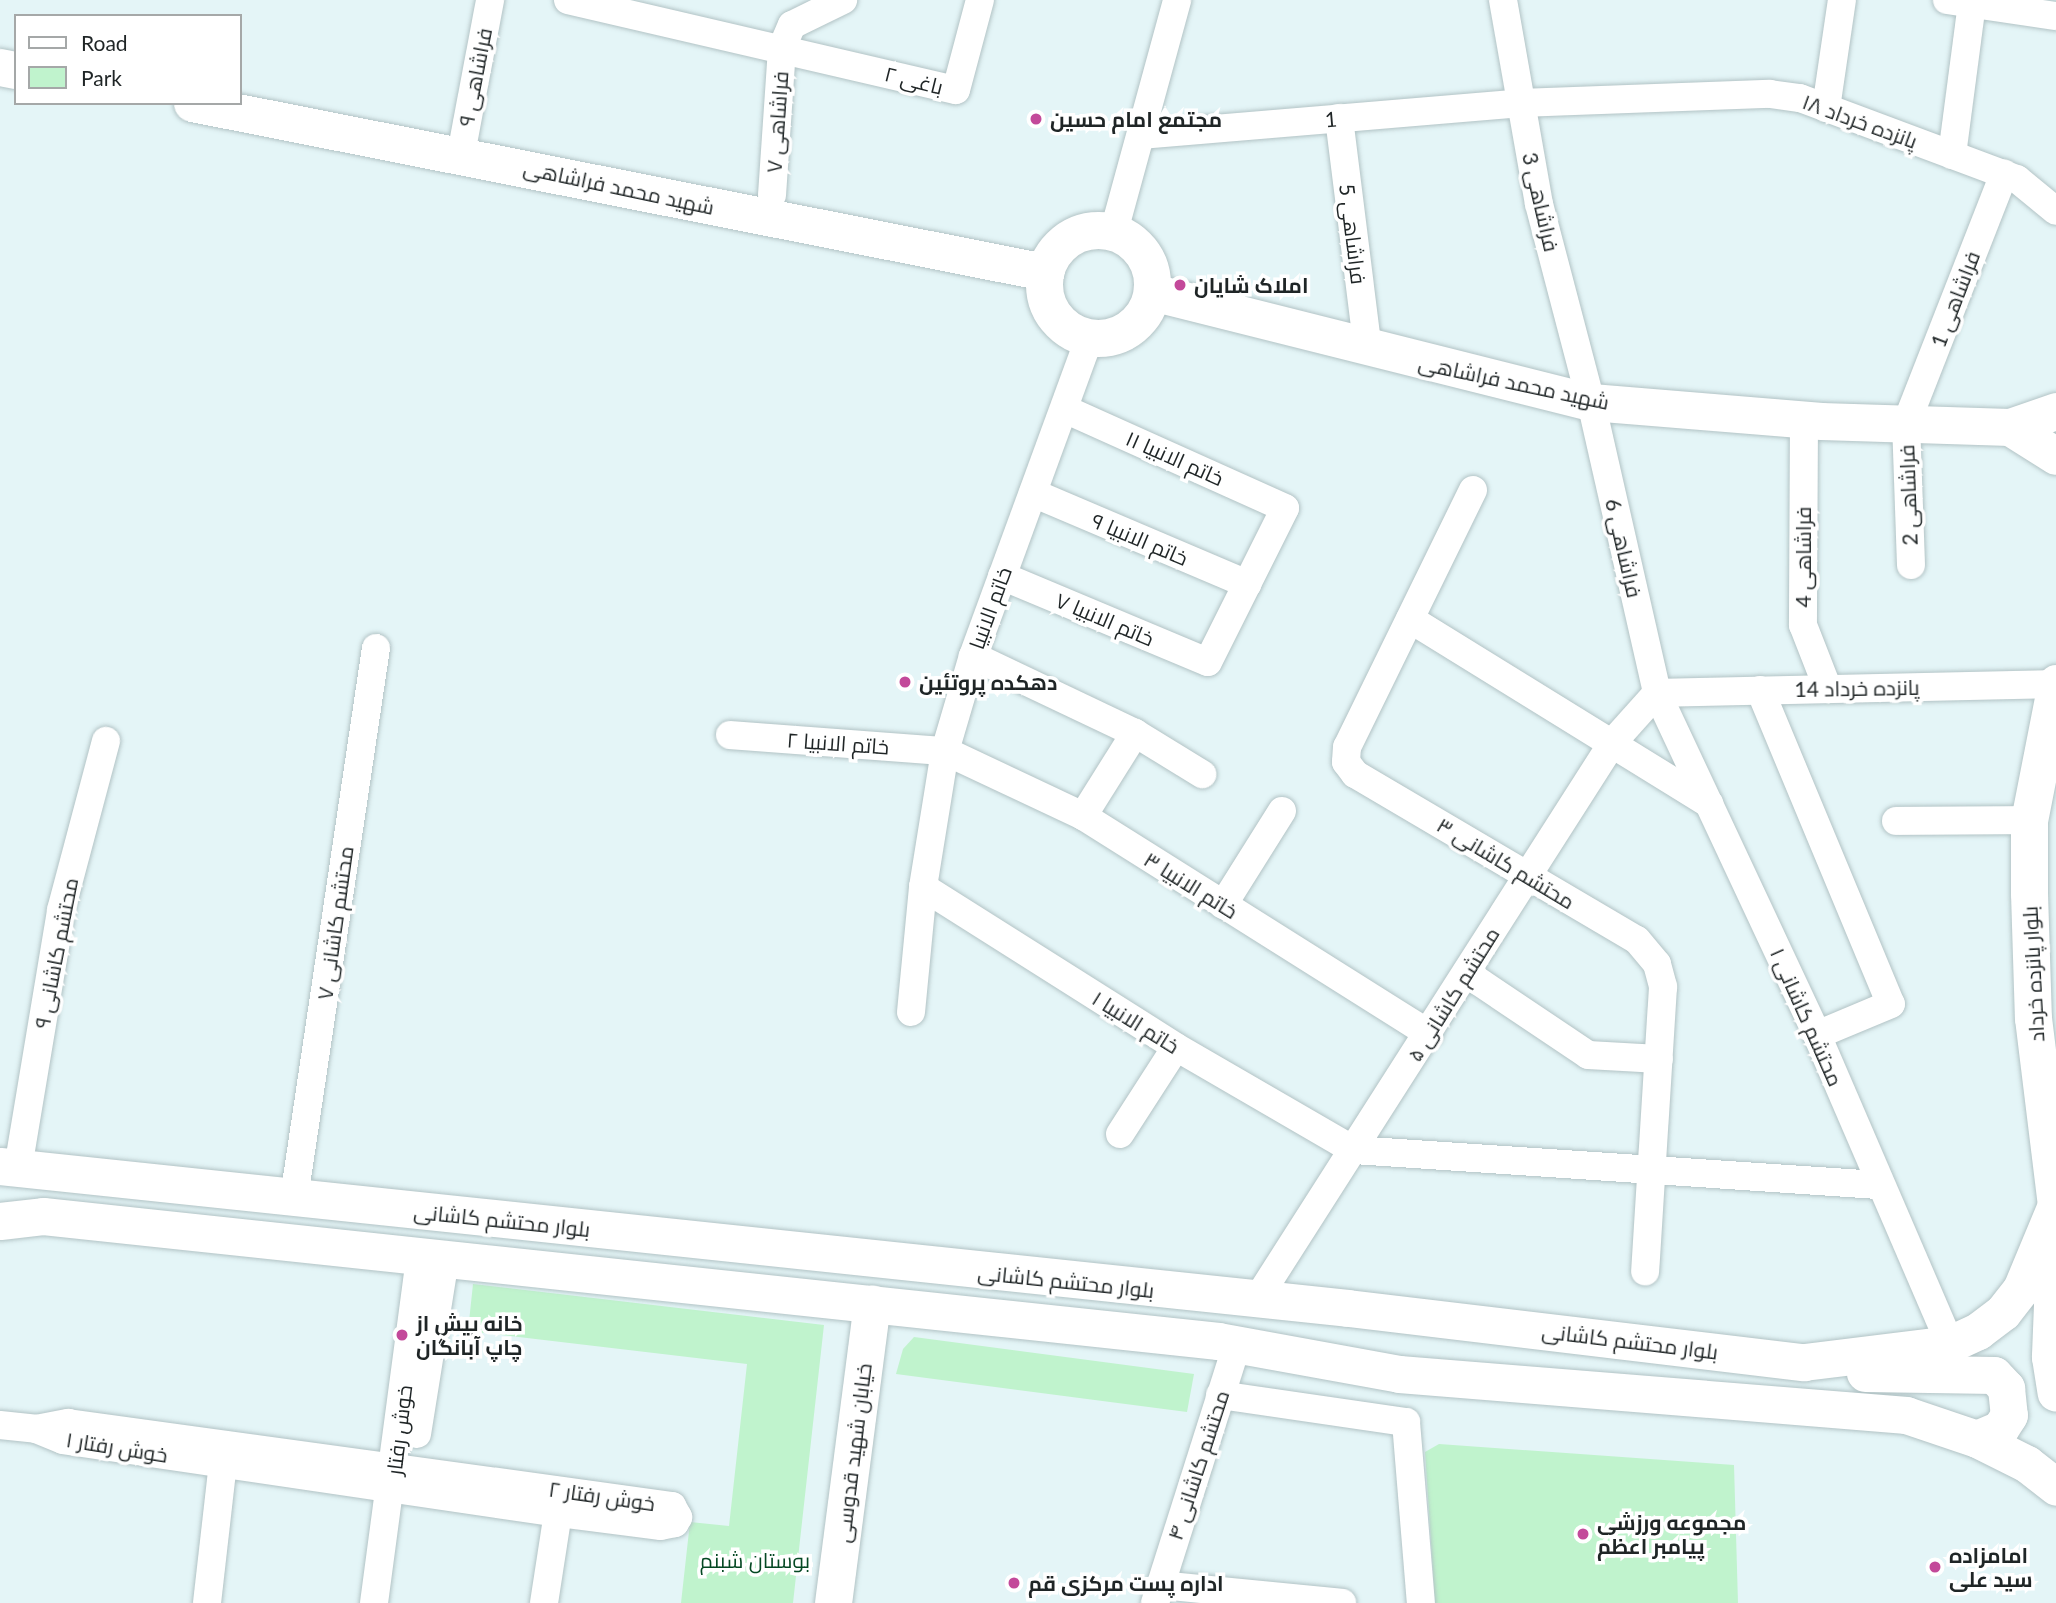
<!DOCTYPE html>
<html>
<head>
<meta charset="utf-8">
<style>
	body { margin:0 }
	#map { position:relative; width:2056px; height:1603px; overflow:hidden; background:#e4f5f7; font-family:Lato,Cairo,sans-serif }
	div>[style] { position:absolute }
	.green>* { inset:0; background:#c0f3cd }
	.roads { filter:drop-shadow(0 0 2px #b2c3c5) drop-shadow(0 0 2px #b2c3c5) }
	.minor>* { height:28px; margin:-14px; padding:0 14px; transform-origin:14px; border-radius:14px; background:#fff }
	.major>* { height:37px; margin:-18.5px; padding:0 18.5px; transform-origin:18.5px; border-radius:18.5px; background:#fff }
	.major>.ring { margin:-18.5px; padding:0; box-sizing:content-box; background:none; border:37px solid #fff; border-radius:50% }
	.dots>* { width:19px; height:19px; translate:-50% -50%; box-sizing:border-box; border:4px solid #fff; border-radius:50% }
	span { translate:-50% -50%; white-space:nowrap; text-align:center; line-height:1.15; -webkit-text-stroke:7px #fff; paint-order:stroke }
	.street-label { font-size:21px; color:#1f2526 }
	.poi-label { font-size:21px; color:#1f2526; font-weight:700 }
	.left { translate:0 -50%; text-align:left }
	.park-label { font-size:21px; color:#044823 }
	.legend { position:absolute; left:14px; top:14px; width:228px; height:91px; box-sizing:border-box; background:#fff; border:2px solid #a5a8a8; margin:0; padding:9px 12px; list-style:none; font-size:21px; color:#1f2526 }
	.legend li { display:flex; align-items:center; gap:14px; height:35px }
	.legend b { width:35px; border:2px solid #a5a8a8 }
</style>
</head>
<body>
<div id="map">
	<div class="green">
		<i style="clip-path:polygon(473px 1284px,824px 1325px,793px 1603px,681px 1603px,690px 1522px,729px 1526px,747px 1364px,468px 1331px)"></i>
		<i style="clip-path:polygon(914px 1337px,1194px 1374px,1187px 1412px,896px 1374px,903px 1349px)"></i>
		<i style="clip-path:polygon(1439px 1444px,1734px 1465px,1738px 1603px,1435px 1603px,1425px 1452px)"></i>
	</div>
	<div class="roads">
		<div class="minor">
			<i style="left:568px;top:0;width:398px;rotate:13.1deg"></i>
			<i style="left:956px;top:90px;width:93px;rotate:-75.1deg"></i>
			<i style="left:1503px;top:0;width:207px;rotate:80deg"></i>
			<i style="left:1539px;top:204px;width:205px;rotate:75.3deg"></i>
			<i style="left:1591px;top:402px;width:298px;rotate:77.2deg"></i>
			<i style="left:1657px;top:693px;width:378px;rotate:64.9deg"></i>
			<i style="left:1817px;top:1035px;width:336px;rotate:66.7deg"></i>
			<i style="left:1947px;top:0;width:110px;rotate:8.4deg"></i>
			<i style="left:1826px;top:108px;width:109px;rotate:-81.6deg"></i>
			<i style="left:1339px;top:118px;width:234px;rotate:82.9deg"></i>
			<i style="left:1142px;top:135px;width:379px;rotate:-4.8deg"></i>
			<i style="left:1520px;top:103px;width:250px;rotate:-2.1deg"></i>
			<i style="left:1770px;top:94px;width:30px;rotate:8deg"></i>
			<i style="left:1800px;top:98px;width:232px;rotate:20.5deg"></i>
			<i style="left:2017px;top:179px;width:50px;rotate:39.4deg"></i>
			<i style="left:461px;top:154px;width:157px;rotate:-79.3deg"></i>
			<i style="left:1952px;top:155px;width:153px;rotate:-82.5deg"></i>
			<i style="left:772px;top:195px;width:147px;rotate:-86.1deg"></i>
			<i style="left:782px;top:48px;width:25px;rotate:-67deg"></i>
			<i style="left:792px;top:25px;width:57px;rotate:-26.1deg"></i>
			<i style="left:1114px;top:231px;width:239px;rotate:-74.7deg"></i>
			<i style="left:1804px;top:420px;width:205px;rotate:90.3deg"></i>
			<i style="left:1803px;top:625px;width:69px;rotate:68.7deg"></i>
			<i style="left:1473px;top:490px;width:286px;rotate:116.1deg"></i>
			<i style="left:1347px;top:747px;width:15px;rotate:94deg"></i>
			<i style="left:1346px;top:762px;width:15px;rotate:53deg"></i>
			<i style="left:1355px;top:774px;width:327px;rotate:30.5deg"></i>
			<i style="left:1637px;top:940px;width:31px;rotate:50deg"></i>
			<i style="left:1657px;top:964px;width:24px;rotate:75deg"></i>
			<i style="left:1663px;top:987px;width:285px;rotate:93.6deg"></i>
			<i style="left:1033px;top:493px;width:233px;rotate:23deg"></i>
			<i style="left:1911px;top:565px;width:141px;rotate:-92deg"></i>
			<i style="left:1906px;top:424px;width:269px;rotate:-68.6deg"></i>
			<i style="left:1002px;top:576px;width:223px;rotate:22.7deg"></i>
			<i style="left:1208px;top:662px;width:172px;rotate:-63.4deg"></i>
			<i style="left:1285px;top:508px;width:241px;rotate:-155.8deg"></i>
			<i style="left:1410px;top:619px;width:352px;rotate:31.7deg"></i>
			<i style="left:973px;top:656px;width:179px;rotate:25.4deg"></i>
			<i style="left:1135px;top:733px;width:79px;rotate:31.5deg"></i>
			<i style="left:1760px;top:690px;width:340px;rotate:67.4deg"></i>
			<i style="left:1891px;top:1004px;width:80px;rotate:157.3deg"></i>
			<i style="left:1657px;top:693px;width:399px;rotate:-1.3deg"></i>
			<i style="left:730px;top:735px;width:216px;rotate:4.3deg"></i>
			<i style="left:945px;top:751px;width:153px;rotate:25.2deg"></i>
			<i style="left:1083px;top:816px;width:409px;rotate:32.2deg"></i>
			<i style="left:1083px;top:816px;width:98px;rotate:-57.9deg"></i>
			<i style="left:1896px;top:821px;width:133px;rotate:-0.4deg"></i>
			<i style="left:923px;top:887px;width:299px;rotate:32.3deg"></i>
			<i style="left:1176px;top:1047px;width:206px;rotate:30.1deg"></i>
			<i style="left:1354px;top:1150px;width:525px;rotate:3.82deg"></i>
			<i style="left:1223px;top:905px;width:111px;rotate:-57.9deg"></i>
			<i style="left:1466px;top:973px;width:147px;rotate:33.9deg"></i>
			<i style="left:1588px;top:1055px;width:71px;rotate:3.2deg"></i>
			<i style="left:911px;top:1012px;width:126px;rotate:-84.5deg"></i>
			<i style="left:923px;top:887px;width:138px;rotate:-80.8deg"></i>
			<i style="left:945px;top:751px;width:99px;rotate:-73.6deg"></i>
			<i style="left:973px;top:656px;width:340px;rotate:-69.9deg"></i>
			<i style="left:1120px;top:1134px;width:103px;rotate:-57.2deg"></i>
			<i style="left:18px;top:1168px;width:262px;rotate:-80.5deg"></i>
			<i style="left:61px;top:910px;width:175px;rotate:-75.1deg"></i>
			<i style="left:294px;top:1198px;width:556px;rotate:-81.52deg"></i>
			<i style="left:1256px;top:1301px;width:663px;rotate:-57.44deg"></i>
			<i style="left:1613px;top:742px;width:66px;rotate:-48.1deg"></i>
			<i style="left:1220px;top:1395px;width:188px;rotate:8.3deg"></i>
			<i style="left:1406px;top:1422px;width:182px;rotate:85.3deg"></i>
			<i style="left:0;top:1425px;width:36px;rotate:6deg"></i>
			<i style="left:36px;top:1429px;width:33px;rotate:-11deg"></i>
			<i style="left:68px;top:1423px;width:610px;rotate:7.82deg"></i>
			<i style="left:672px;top:1506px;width:13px;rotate:61deg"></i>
			<i style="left:678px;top:1517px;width:7px;rotate:117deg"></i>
			<i style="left:675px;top:1523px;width:14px;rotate:168deg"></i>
			<i style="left:661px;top:1526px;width:104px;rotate:-172.8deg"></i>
			<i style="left:558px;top:1513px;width:500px;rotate:-171.61deg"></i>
			<i style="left:63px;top:1440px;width:29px;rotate:-158deg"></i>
			<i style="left:417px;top:1434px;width:177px;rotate:-80.9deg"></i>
			<i style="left:1160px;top:1585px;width:183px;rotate:5.6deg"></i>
			<i style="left:207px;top:1603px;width:158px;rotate:-83.5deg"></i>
			<i style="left:374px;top:1603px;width:350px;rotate:-82.4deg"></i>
			<i style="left:544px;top:1603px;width:91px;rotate:-81.2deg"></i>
			<i style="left:1155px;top:1603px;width:271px;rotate:-72.4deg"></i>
		</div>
		<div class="major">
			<i style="left:0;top:67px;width:16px;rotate:11deg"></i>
			<i style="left:192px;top:103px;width:870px;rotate:11.21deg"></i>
			<i class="ring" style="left:1044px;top:230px;width:71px;height:71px"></i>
			<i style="left:1152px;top:292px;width:453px;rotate:14.1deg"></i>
			<i style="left:1591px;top:402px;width:231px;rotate:4.7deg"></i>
			<i style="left:1821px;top:421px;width:189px;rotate:1.8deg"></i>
			<i style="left:2010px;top:427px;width:49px;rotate:-19.2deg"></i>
			<i style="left:2010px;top:427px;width:54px;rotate:32.2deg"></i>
			<i style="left:2056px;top:683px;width:140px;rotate:101.1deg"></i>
			<i style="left:2029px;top:820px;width:73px;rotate:90deg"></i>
			<i style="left:2029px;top:893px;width:125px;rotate:88.2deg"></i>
			<i style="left:2033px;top:1018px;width:188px;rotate:83deg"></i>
			<i style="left:2056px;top:1205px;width:152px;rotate:92.3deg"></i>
			<i style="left:2050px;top:1357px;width:36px;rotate:81deg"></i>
			<i style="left:0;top:1166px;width:1355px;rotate:6.01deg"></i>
			<i style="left:1348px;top:1308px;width:459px;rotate:6.8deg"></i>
			<i style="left:1804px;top:1362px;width:147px;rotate:-7deg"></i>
			<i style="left:1950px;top:1344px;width:31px;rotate:-25deg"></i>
			<i style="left:1978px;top:1331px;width:31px;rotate:-37deg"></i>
			<i style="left:2003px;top:1312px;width:29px;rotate:-52deg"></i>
			<i style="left:2021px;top:1289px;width:91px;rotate:-67.4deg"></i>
			<i style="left:0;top:1221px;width:43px;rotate:-6.6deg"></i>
			<i style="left:43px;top:1216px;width:1182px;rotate:6.07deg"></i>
			<i style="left:1218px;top:1341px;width:184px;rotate:10.3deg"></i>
			<i style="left:1399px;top:1374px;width:509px;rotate:4.62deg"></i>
			<i style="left:1906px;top:1415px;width:75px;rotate:18.7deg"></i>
			<i style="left:1977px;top:1439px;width:56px;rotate:26.6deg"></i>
			<i style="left:2027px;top:1464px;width:37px;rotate:38deg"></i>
			<i style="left:1865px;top:1373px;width:129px;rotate:0.9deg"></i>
			<i style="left:1994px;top:1375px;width:18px;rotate:47deg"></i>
			<i style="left:2006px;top:1388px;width:27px;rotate:84deg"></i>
			<i style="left:2009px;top:1415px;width:17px;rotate:123deg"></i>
			<i style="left:2000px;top:1429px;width:25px;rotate:157deg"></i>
			<i style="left:833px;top:1603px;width:302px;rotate:-82.6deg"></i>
		</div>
	</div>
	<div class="dots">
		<i style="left:1036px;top:119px;background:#c3499a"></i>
		<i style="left:1180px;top:285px;background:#c3499a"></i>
		<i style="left:905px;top:682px;background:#c3499a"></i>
		<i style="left:402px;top:1335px;background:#c3499a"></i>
		<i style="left:1583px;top:1534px;background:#c3499a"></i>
		<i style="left:1935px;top:1567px;background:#c3499a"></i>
		<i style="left:1014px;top:1583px;background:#c3499a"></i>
	</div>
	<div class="street-label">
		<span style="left:475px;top:77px;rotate:-79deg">فراشاهی ۹</span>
		<span style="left:914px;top:80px;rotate:14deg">باغی ۲</span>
		<span style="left:1331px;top:119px;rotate:-5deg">1</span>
		<span style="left:1860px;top:121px;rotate:20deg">پانزده خرداد ۱۸</span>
		<span style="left:777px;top:122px;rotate:-86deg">فراشاهی ۷</span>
		<span style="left:619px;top:187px;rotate:12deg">شهید محمد فراشاهی</span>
		<span style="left:1541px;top:202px;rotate:77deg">فراشاهی 3</span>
		<span style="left:1353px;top:234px;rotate:83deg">فراشاهی 5</span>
		<span style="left:1955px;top:299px;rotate:-69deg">فراشاهی 1</span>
		<span style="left:1514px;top:382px;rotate:12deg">شهید محمد فراشاهی</span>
		<span style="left:1175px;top:458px;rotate:24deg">خاتم الانبیا ۱۱</span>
		<span style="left:1908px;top:495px;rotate:-92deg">فراشاهی 2</span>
		<span style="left:1140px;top:539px;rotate:23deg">خاتم الانبیا ۹</span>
		<span style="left:1624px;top:548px;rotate:77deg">فراشاهی 6</span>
		<span style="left:1803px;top:557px;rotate:-90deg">فراشاهی 4</span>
		<span style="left:990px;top:608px;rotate:-70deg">خاتم الانبیا</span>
		<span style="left:1105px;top:619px;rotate:23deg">خاتم الانبیا ۷</span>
		<span style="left:1857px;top:688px;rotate:-1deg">پانزده خرداد 14</span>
		<span style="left:838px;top:743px;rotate:4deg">خاتم الانبیا ۲</span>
		<span style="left:1506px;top:863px;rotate:31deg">محتشم کاشانی ۳</span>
		<span style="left:1191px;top:885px;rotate:32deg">خاتم الانبیا ۳</span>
		<span style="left:335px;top:923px;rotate:-82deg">محتشم کاشانی ۷</span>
		<span style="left:56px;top:953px;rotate:-79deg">محتشم کاشانی ۹</span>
		<span style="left:2033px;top:974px;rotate:-93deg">بلوار پانزده خرداد</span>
		<span style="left:1453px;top:994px;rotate:-58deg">محتشم کاشانی ۵</span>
		<span style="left:1807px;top:1017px;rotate:66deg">محتشم کاشانی ۱</span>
		<span style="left:1136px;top:1022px;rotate:32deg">خاتم الانبیا ۱</span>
		<span style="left:502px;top:1220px;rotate:6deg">بلوار محتشم کاشانی</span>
		<span style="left:1066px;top:1281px;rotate:6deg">بلوار محتشم کاشانی</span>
		<span style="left:1630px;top:1341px;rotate:7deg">بلوار محتشم کاشانی</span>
		<span style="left:399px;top:1430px;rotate:-83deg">خوش رفتار</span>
		<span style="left:117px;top:1447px;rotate:9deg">خوش رفتار ۱</span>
		<span style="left:853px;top:1453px;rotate:-83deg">خیابان شهید قدوسی</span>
		<span style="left:1198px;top:1465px;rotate:-72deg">محتشم کاشانی ۴</span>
		<span style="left:602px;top:1496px;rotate:8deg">خوش رفتار ۲</span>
	</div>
	<div class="poi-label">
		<span class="left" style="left:1050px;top:119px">مجتمع امام حسین</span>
		<span class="left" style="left:1194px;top:285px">املاک شایان</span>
		<span class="left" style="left:919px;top:682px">دهکده پروتئین</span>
		<span class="left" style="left:416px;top:1335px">خانه پیش از<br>چاپ آبانگان</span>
		<span class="left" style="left:1597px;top:1534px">مجموعه ورزشی<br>پیامبر اعظم</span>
		<span class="left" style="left:1949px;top:1567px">امامزاده<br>سید علی</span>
		<span class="left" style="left:1028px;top:1583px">اداره پست مرکزی قم</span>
	</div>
	<div class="park-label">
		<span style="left:755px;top:1560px">بوستان شبنم</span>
	</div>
	<ul class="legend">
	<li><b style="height:9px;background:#fff"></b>Road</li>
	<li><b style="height:19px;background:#c0f3cd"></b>Park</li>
	</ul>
</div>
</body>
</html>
